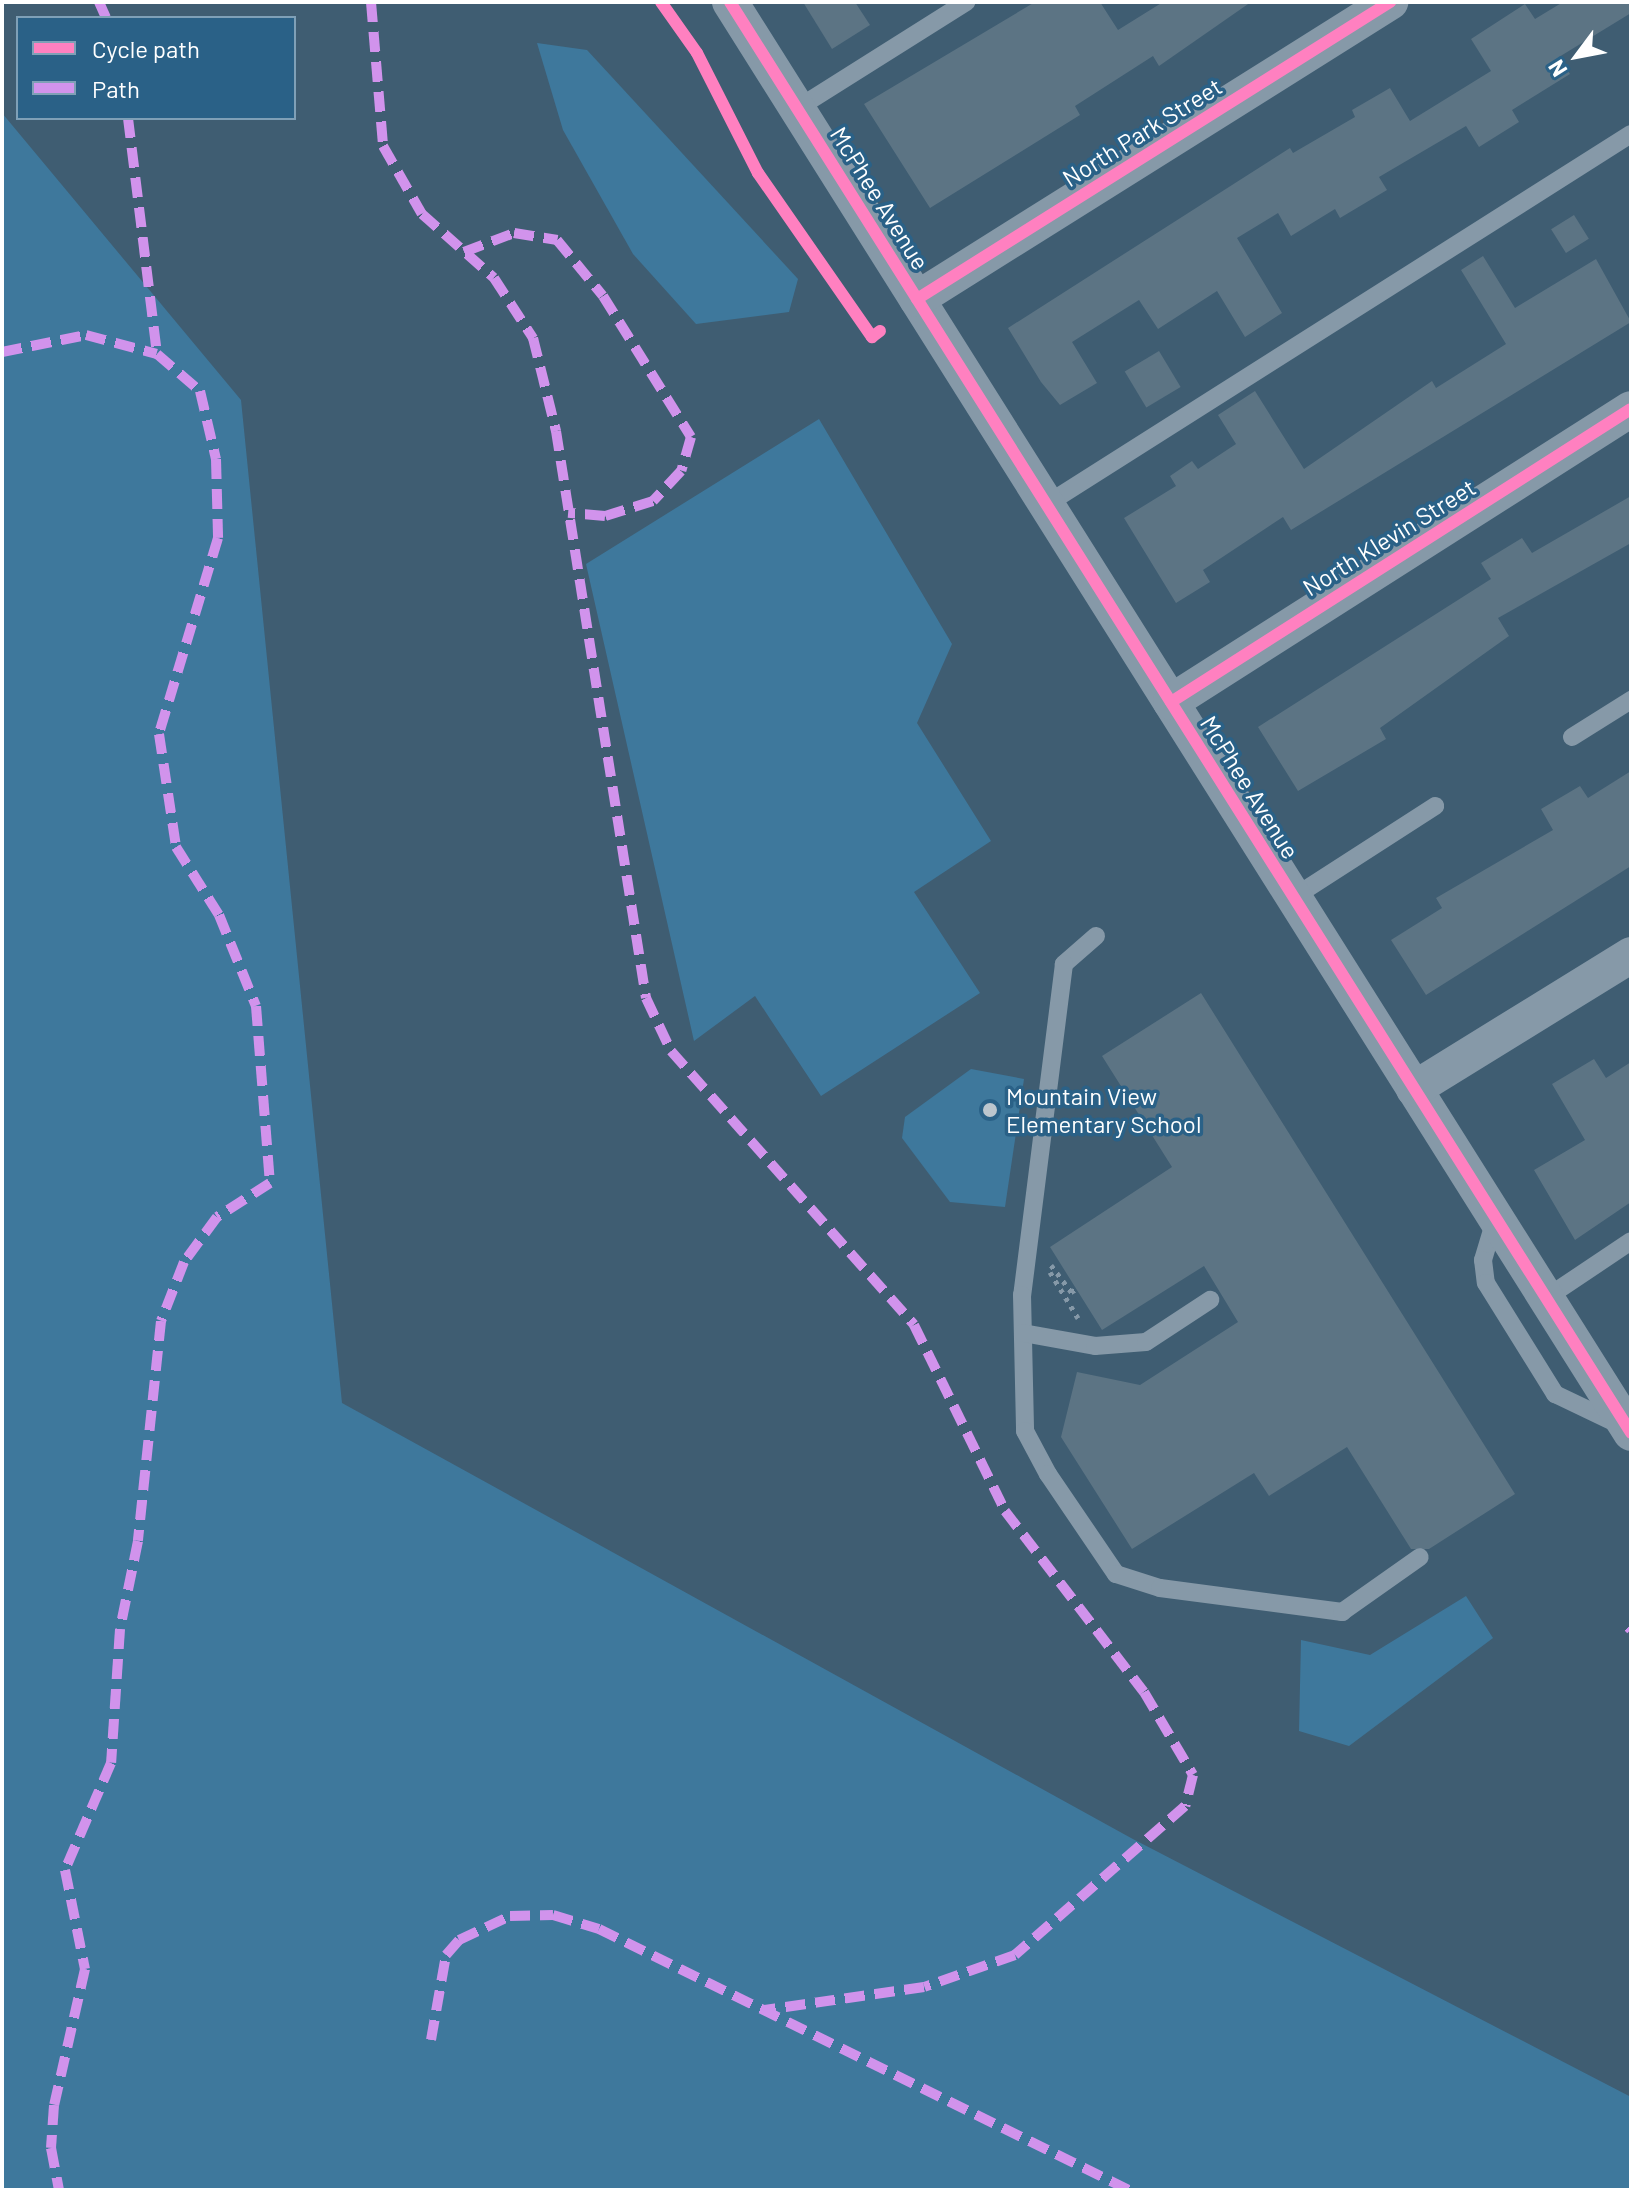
<!DOCTYPE html>
<html>
<head>
<meta charset="utf-8">
<style>
	body { margin:0 }
	#map { position:relative; width:1633px; height:2192px; overflow:hidden; background:#3f5d72; font-family:Barlow,sans-serif }
	div>[style] { position:absolute }
	.green>* { inset:0; background:#3e789c }
	.building>* { inset:0; background:#5c7484; transform-origin:0 0 }
	.path>* { height:5px; margin-top:-2.5px; transform-origin:0; background:repeating-linear-gradient(90deg,#8699a8 0 4px,transparent 0 10px) }
	.lane>* { height:18px; margin:-9px; padding:0 9px; transform-origin:9px; border-radius:9px; background:#8699a8 }
	.street>* { height:36px; margin:-18px; padding:0 18px; transform-origin:18px; border-radius:18px; background:#8699a8 }
	.quiet>* { height:10px; margin-top:-5px; transform-origin:0; background:repeating-linear-gradient(90deg,#d193ec 0 20px,transparent 0 30px) }
	.cycleway>* { height:12px; margin:-6px; padding:0 6px; transform-origin:6px; border-radius:6px; background:#ff80c0 }
	.dots>* { width:22px; height:22px; translate:-50% -50%; box-sizing:border-box; border:4px solid #2a6187; border-radius:50% }
	span { translate:-50% -50%; white-space:nowrap; text-align:center; line-height:1.15; -webkit-text-stroke:7px #2a6187; paint-order:stroke }
	.street-label { font-size:24px; color:#fff }
	.poi-label { font-size:24px; color:#fff }
	.left { translate:0 -50%; text-align:left }
	.frame { position:absolute; inset:0; border:4px solid #fff; pointer-events:none }
	.legend { position:absolute; left:16px; top:16px; width:280px; height:104px; box-sizing:border-box; background:#2a6187; border:2px solid #7fa0b7; margin:0; padding:10px 14px; list-style:none; font-size:24px; color:#fff }
	.legend li { display:flex; align-items:center; gap:16px; height:40px }
	.legend b { width:40px; border:2px solid #7fa0b7 }
	.north { position:absolute; left:1537px; top:16px; width:80px; height:80px; -webkit-text-stroke:6px #2a6187; paint-order:stroke; rotate:238deg; font-size:22px; font-weight:700; line-height:32px; text-align:center; color:#fff }
	.north::after { content:''; display:block; margin:auto; width:28px; height:36px; background:#fff; clip-path:polygon(50% 0,100% 100%,50% 72%,0 100%) }
</style>
</head>
<body>
<div id="map">
	<div class="green">
		<i style="clip-path:polygon(537px 43px,587px 50px,798px 279px,789px 312px,696px 324px,633px 254px,563px 130px)"></i>
		<i style="clip-path:polygon(2px 113px,241px 400px,342px 1403px,1131px 1838px,1631px 2097px,1631px 2190px,2px 2190px)"></i>
		<i style="clip-path:polygon(819px 419px,952px 644px,917px 723px,991px 841px,914px 892px,980px 993px,821px 1096px,755px 996px,694px 1041px,586px 564px)"></i>
		<i style="clip-path:polygon(971px 1069px,1024px 1079px,1005px 1207px,950px 1202px,902px 1138px,905px 1117px)"></i>
		<i style="clip-path:polygon(1466px 1596px,1493px 1638px,1349px 1746px,1299px 1731px,1301px 1640px,1370px 1655px)"></i>
	</div>
	<div class="building">
		<i style="clip-path:polygon(803px 2px,855px 2px,870px 25px,832px 49px)"></i>
		<i style="clip-path:polygon(1035px 2px,1100px 2px,1118px 30px,1163px 2px,1251px 2px,1159px 66px,1153px 56px,1075px 106px,1080px 115px,930px 208px,864px 104px)"></i>
		<i style="clip-path:polygon(1563px 2px,1631px 2px,1631px 13px,1559px 57px,1570px 74px,1512px 110px,1519px 122px,1479px 147px,1466px 126px,1379px 177px,1387px 190px,1340px 218px,1335px 209px,1291px 236px,1278px 213px,1237px 238px,1282px 313px,1245px 337px,1217px 291px,1158px 329px,1139px 300px,1072px 342px,1097px 383px,1060px 405px,1041px 382px,1008px 328px,1290px 148px,1293px 153px,1355px 117px,1352px 110px,1390px 88px,1410px 121px,1491px 71px,1471px 39px,1525px 4px,1535px 19px)"></i>
		<i style="left:1574px;top:215px;width:28px;height:27px;rotate:58deg"></i>
		<i style="clip-path:polygon(1483px 256px,1515px 308px,1596px 259px,1631px 322px,1291px 530px,1283px 517px,1203px 570px,1210px 582px,1176px 603px,1124px 518px,1176px 486px,1170px 476px,1192px 461px,1198px 469px,1236px 444px,1218px 415px,1255px 391px,1304px 469px,1432px 381px,1436px 388px,1506px 344px,1461px 270px)"></i>
		<i style="left:1159px;top:351px;width:42px;height:40px;rotate:59deg"></i>
		<i style="clip-path:polygon(1631px 496px,1631px 543px,1498px 618px,1509px 636px,1380px 728px,1386px 739px,1298px 791px,1258px 727px,1491px 579px,1481px 563px,1522px 538px,1532px 553px)"></i>
		<i style="clip-path:polygon(1631px 771px,1631px 866px,1426px 995px,1391px 940px,1442px 908px,1436px 898px,1553px 830px,1541px 809px,1580px 786px,1588px 798px)"></i>
		<i style="clip-path:polygon(1201px 993px,1515px 1494px,1429px 1549px,1411px 1549px,1347px 1447px,1269px 1496px,1254px 1473px,1132px 1549px,1061px 1437px,1077px 1372px,1140px 1385px,1238px 1322px,1204px 1266px,1102px 1330px,1050px 1247px,1172px 1167px,1102px 1056px)"></i>
		<i style="clip-path:polygon(1594px 1059px,1606px 1078px,1631px 1062px,1631px 1202px,1575px 1240px,1534px 1170px,1585px 1140px,1552px 1084px)"></i>
	</div>
	<div class="path">
		<i style="left:1051px;top:1265px;width:34px;rotate:53deg"></i>
		<i style="left:1071px;top:1292px;width:6px;rotate:-31deg"></i>
		<i style="left:1050px;top:1272px;width:54px;rotate:58.7deg"></i>
	</div>
	<div class="lane">
		<i style="left:798px;top:108px;width:199px;rotate:-32.2deg"></i>
		<i style="left:1047px;top:504px;width:691px;rotate:-32.36deg"></i>
		<i style="left:1572px;top:737px;width:70px;rotate:-32.1deg"></i>
		<i style="left:1294px;top:897px;width:168px;rotate:-32.8deg"></i>
		<i style="left:1096px;top:936px;width:43px;rotate:138.8deg"></i>
		<i style="left:1064px;top:964px;width:334px;rotate:97.2deg"></i>
		<i style="left:1022px;top:1295px;width:136px;rotate:88.7deg"></i>
		<i style="left:1025px;top:1431px;width:49px;rotate:61.9deg"></i>
		<i style="left:1048px;top:1474px;width:121px;rotate:55.8deg"></i>
		<i style="left:1116px;top:1574px;width:46px;rotate:17.7deg"></i>
		<i style="left:1160px;top:1588px;width:184px;rotate:7.5deg"></i>
		<i style="left:1342px;top:1612px;width:95px;rotate:-35.2deg"></i>
		<i style="left:1495px;top:1220px;width:42px;rotate:106.7deg"></i>
		<i style="left:1483px;top:1260px;width:23px;rotate:83deg"></i>
		<i style="left:1486px;top:1283px;width:131px;rotate:58.1deg"></i>
		<i style="left:1555px;top:1394px;width:74px;rotate:25.5deg"></i>
		<i style="left:1546px;top:1298px;width:102px;rotate:-33.8deg"></i>
		<i style="left:1023px;top:1333px;width:73px;rotate:10.2deg"></i>
		<i style="left:1095px;top:1346px;width:51px;rotate:-4.5deg"></i>
		<i style="left:1146px;top:1342px;width:77px;rotate:-33.3deg"></i>
	</div>
	<div class="street">
		<i style="left:730px;top:2px;width:1691px;rotate:57.8deg"></i>
		<i style="left:917px;top:299px;width:559px;rotate:-32.12deg"></i>
		<i style="left:1171px;top:702px;width:545px;rotate:-32.5deg"></i>
		<i style="left:1414px;top:1089px;width:255px;rotate:-31.7deg"></i>
	</div>
	<div class="quiet">
		<i style="left:99px;top:2px;width:17px;rotate:66deg"></i>
		<i style="left:371px;top:2px;width:144px;rotate:85.2deg"></i>
		<i style="left:383px;top:146px;width:78px;rotate:60.2deg"></i>
		<i style="left:422px;top:214px;width:96px;rotate:41.6deg"></i>
		<i style="left:494px;top:278px;width:72px;rotate:57deg"></i>
		<i style="left:533px;top:338px;width:96px;rotate:76.1deg"></i>
		<i style="left:556px;top:431px;width:574px;rotate:80.98deg"></i>
		<i style="left:646px;top:998px;width:59px;rotate:64.7deg"></i>
		<i style="left:671px;top:1051px;width:366px;rotate:48.4deg"></i>
		<i style="left:914px;top:1325px;width:207px;rotate:63.9deg"></i>
		<i style="left:1005px;top:1511px;width:228px;rotate:52.5deg"></i>
		<i style="left:1144px;top:1692px;width:96px;rotate:59.4deg"></i>
		<i style="left:1193px;top:1775px;width:32px;rotate:104deg"></i>
		<i style="left:1185px;top:1806px;width:226px;rotate:138.8deg"></i>
		<i style="left:1015px;top:1955px;width:96px;rotate:160.6deg"></i>
		<i style="left:924px;top:1987px;width:161px;rotate:171.8deg"></i>
		<i style="left:128px;top:118px;width:238px;rotate:83deg"></i>
		<i style="left:464px;top:252px;width:53px;rotate:-20.8deg"></i>
		<i style="left:514px;top:233px;width:44px;rotate:9.2deg"></i>
		<i style="left:557px;top:240px;width:72px;rotate:50.6deg"></i>
		<i style="left:603px;top:296px;width:166px;rotate:58deg"></i>
		<i style="left:691px;top:437px;width:35px;rotate:106deg"></i>
		<i style="left:681px;top:471px;width:41px;rotate:133deg"></i>
		<i style="left:653px;top:501px;width:50px;rotate:162.6deg"></i>
		<i style="left:605px;top:516px;width:37px;rotate:-175deg"></i>
		<i style="left:2px;top:352px;width:86px;rotate:-11.4deg"></i>
		<i style="left:86px;top:335px;width:73px;rotate:15deg"></i>
		<i style="left:157px;top:354px;width:57px;rotate:40.7deg"></i>
		<i style="left:200px;top:391px;width:70px;rotate:76.8deg"></i>
		<i style="left:216px;top:459px;width:79px;rotate:88.5deg"></i>
		<i style="left:218px;top:538px;width:205px;rotate:106.8deg"></i>
		<i style="left:159px;top:734px;width:114px;rotate:81.4deg"></i>
		<i style="left:176px;top:847px;width:80px;rotate:57.7deg"></i>
		<i style="left:219px;top:915px;width:98px;rotate:67.9deg"></i>
		<i style="left:256px;top:1006px;width:178px;rotate:85.5deg"></i>
		<i style="left:270px;top:1183px;width:63px;rotate:147.3deg"></i>
		<i style="left:217px;top:1217px;width:56px;rotate:126.3deg"></i>
		<i style="left:184px;top:1262px;width:63px;rotate:111.3deg"></i>
		<i style="left:161px;top:1321px;width:221px;rotate:96deg"></i>
		<i style="left:138px;top:1541px;width:90px;rotate:101.6deg"></i>
		<i style="left:120px;top:1629px;width:134px;rotate:93.8deg"></i>
		<i style="left:111px;top:1763px;width:116px;rotate:113.3deg"></i>
		<i style="left:65px;top:1870px;width:101px;rotate:78.6deg"></i>
		<i style="left:85px;top:1969px;width:139px;rotate:102.8deg"></i>
		<i style="left:54px;top:2105px;width:43px;rotate:94deg"></i>
		<i style="left:51px;top:2148px;width:43px;rotate:79.2deg"></i>
		<i style="left:1628px;top:1627px;width:4px;rotate:45deg"></i>
		<i style="left:431px;top:2040px;width:86px;rotate:-80deg"></i>
		<i style="left:446px;top:1955px;width:20px;rotate:-49deg"></i>
		<i style="left:459px;top:1940px;width:56px;rotate:-25.2deg"></i>
		<i style="left:510px;top:1916px;width:43px;rotate:-1.3deg"></i>
		<i style="left:553px;top:1915px;width:48px;rotate:16.9deg"></i>
		<i style="left:599px;top:1929px;width:591px;rotate:26.22deg"></i>
	</div>
	<div class="cycleway">
		<i style="left:661px;top:2px;width:62px;rotate:54.8deg"></i>
		<i style="left:697px;top:53px;width:135px;rotate:63.1deg"></i>
		<i style="left:758px;top:173px;width:200px;rotate:55.2deg"></i>
		<i style="left:872px;top:337px;width:10px;rotate:-37deg"></i>
		<i style="left:730px;top:2px;width:1691px;rotate:57.8deg"></i>
		<i style="left:917px;top:299px;width:559px;rotate:-32.12deg"></i>
		<i style="left:1171px;top:702px;width:545px;rotate:-32.5deg"></i>
	</div>
	<div class="dots">
		<i style="left:990px;top:1110px;background:#bcc6ce"></i>
	</div>
	<div class="street-label">
		<span style="left:1142px;top:132px;rotate:-32deg">North Park Street</span>
		<span style="left:880px;top:198px;rotate:58deg">McPhee Avenue</span>
		<span style="left:1389px;top:537px;rotate:-32deg">North Klevin Street</span>
		<span style="left:1250px;top:787px;rotate:58deg">McPhee Avenue</span>
	</div>
	<div class="poi-label">
		<span class="left" style="left:1006px;top:1110px">Mountain View<br>Elementary School</span>
	</div>
	<div class="frame"></div>
	<ul class="legend">
	<li><b style="height:10px;background:#ff80c0"></b>Cycle path</li>
	<li><b style="height:10px;background:#d193ec"></b>Path</li>
	</ul>
	<div class="north">N</div>
</div>
</body>
</html>
